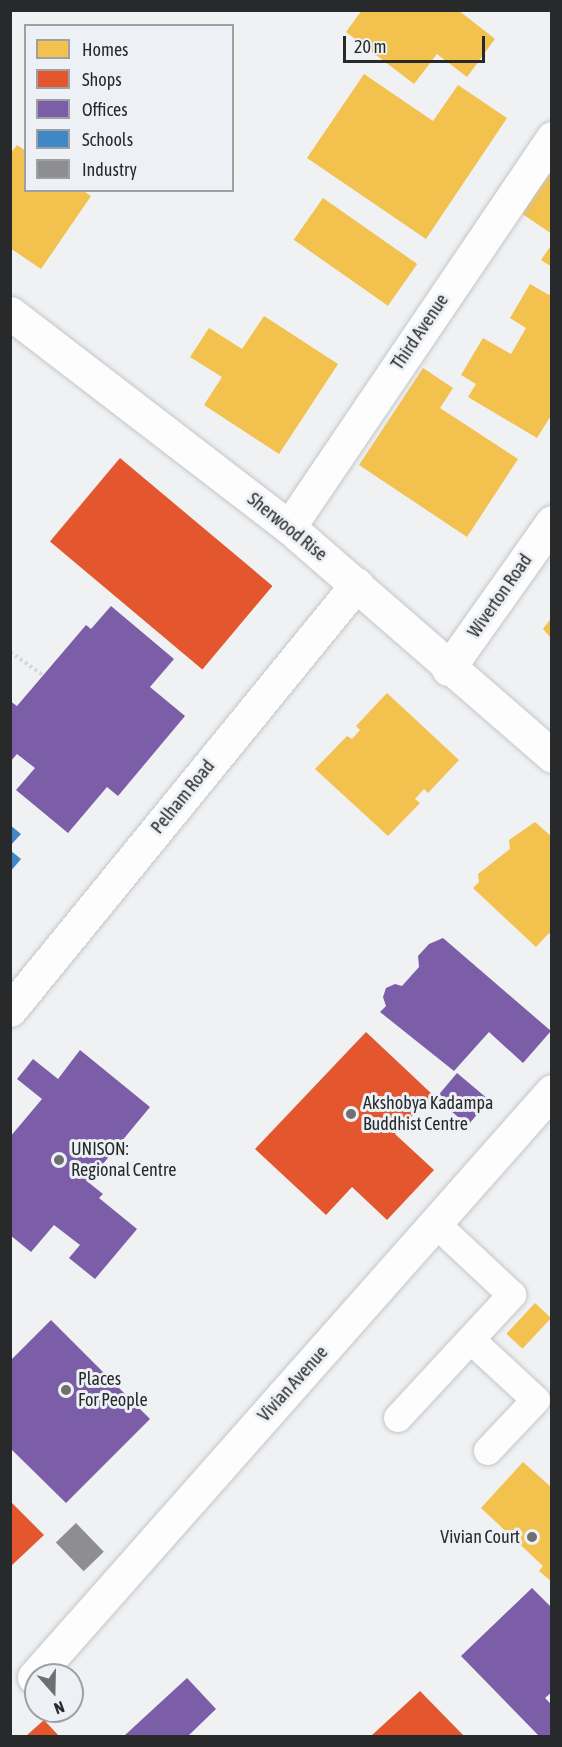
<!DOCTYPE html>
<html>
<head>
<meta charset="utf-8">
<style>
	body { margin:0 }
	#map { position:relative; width:562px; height:1747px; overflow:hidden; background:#eff1f3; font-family:"Asap Condensed",sans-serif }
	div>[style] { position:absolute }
	.homes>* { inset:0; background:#f2c14e; transform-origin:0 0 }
	.shops>* { inset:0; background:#e4572e; transform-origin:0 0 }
	.offices>* { inset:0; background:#7b5ea7; transform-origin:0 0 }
	.schools>* { inset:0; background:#3f88c5 }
	.industry>* { inset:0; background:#8d8d92; transform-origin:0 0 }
	.path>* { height:4px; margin-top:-2px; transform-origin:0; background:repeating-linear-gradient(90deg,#d6d8d8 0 3px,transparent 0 6px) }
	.roads { filter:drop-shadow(0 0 2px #c4c6c8) drop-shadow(0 0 2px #c4c6c8) }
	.service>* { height:28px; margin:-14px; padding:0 14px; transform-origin:14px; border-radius:14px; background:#fdfdfd }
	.minor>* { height:33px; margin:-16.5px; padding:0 16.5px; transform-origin:16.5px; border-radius:16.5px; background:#fdfdfd }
	.secondary>* { height:33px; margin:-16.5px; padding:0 16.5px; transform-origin:16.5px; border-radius:16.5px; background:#fdfdfd }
	.dots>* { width:16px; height:16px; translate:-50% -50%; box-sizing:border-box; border:3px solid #edf1f5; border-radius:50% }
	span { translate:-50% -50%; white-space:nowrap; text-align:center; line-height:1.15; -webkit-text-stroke:6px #edf1f5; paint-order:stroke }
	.street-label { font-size:18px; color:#27292a }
	.poi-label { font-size:18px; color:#27292a }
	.left { translate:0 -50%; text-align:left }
	.right { translate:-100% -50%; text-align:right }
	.frame { position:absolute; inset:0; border:12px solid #27292a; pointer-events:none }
	.legend { position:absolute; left:24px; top:24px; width:210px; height:168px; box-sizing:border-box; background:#edf1f5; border:2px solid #9ea1a4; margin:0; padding:8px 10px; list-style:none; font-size:18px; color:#27292a }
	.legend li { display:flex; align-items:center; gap:12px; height:30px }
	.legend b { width:30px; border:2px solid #9ea1a4 }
	.north { position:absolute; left:24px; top:1663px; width:60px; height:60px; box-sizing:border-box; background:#edf1f5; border:2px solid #9ea1a4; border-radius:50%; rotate:160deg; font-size:16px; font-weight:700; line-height:24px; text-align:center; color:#27292a }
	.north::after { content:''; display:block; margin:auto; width:21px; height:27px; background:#6d6f70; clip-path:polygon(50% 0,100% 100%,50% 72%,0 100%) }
	.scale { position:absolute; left:343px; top:36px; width:142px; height:27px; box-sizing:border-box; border:3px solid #27292a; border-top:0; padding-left:8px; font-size:18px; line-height:21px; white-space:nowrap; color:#27292a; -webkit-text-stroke:4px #edf1f5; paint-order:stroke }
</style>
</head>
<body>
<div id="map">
	<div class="homes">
		<i style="clip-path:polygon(362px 10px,458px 10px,495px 39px,467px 77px,437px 54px,414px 84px,346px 32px)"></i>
		<i style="clip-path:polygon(364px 74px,433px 121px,458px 85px,507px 118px,426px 239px,307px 158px)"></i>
		<i style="clip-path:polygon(17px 145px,26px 151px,26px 190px,82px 190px,91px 196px,41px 269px,10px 248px,10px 154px)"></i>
		<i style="clip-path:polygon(544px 172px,552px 177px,552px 234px,518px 211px)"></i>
		<i style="left:323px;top:198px;width:115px;height:51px;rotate:35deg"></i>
		<i style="clip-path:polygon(552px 244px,552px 267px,541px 260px)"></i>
		<i style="clip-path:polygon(530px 284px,549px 295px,552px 290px,552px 414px,537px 438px,468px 397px,476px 384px,461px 375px,483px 338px,511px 354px,526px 328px,510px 318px)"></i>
		<i style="clip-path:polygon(264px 316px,338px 364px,279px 454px,204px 405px,222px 377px,190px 357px,209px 328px,242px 349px)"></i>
		<i style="clip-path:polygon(423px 368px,453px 388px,440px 408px,518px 459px,467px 537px,359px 465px)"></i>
		<i style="clip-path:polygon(552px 617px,552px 639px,543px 629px)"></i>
		<i style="clip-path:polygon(387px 693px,459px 760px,428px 793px,424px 789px,415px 799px,420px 803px,388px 836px,315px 769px,347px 736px,352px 739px,360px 730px,356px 726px)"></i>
		<i style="clip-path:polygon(535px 822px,552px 837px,552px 935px,549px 933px,536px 947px,473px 888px,479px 882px,478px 874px,510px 849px,509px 840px)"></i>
		<i style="left:535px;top:1303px;width:22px;height:42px;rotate:43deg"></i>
		<i style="clip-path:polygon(523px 1462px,552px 1488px,552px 1582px,539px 1571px,543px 1566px,481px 1508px)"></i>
	</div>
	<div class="shops">
		<i style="left:120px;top:458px;width:199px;height:109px;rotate:40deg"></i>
		<i style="clip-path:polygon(366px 1032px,433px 1095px,395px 1134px,434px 1170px,387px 1220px,352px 1187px,326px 1215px,255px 1149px)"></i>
		<i style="clip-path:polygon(10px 1501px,44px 1535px,10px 1567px)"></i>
		<i style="clip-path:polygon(420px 1691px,464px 1736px,371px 1736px)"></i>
		<i style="clip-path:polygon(44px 1720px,59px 1736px,26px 1736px)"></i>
	</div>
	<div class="offices">
		<i style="clip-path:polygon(111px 606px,174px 659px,150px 687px,185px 716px,118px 796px,107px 787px,68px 833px,16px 790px,35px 768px,17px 754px,10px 762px,10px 701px,17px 706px,86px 625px,91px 629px)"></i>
		<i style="clip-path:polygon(443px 938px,551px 1031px,523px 1063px,489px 1032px,454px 1071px,380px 1012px,386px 1006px,383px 997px,386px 988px,395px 984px,402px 986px,419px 967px,418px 956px,429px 944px)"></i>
		<i style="clip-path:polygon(80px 1050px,150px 1107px,88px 1182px,103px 1194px,99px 1198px,137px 1229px,95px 1279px,69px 1258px,80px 1245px,54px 1225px,31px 1252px,10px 1235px,10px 1137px,42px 1099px,17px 1079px,33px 1059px,58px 1079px)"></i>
		<i style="left:457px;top:1073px;width:42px;height:33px;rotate:40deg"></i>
		<i style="clip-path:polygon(51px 1320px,150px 1419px,66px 1503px,10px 1448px,10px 1361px)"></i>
		<i style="clip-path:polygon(532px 1588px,552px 1608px,552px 1692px,545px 1698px,552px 1705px,552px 1736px,539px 1736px,461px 1656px)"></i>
		<i style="clip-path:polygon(187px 1678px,216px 1709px,188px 1736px,124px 1736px)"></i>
	</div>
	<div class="schools">
		<i style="clip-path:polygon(10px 825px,21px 834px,10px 846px)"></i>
		<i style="clip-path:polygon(10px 850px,21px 859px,10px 872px)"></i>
	</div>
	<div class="industry">
		<i style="left:76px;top:1523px;width:40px;height:28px;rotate:46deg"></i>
	</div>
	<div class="path">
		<i style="left:10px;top:652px;width:40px;rotate:34.9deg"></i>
	</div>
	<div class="roads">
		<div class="service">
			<i style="left:471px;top:1340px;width:88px;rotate:42.7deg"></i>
			<i style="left:536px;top:1400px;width:70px;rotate:133.3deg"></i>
			<i style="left:398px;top:1418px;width:168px;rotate:-47.2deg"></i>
			<i style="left:512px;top:1295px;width:105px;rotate:-136.9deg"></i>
		</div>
		<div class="minor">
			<i style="left:289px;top:527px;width:470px;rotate:-55.9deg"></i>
			<i style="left:448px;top:669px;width:180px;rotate:-54.7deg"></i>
			<i style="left:10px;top:1010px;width:549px;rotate:-50.84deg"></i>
			<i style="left:34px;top:1677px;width:782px;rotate:-48.52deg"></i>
		</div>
		<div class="secondary">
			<i style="left:10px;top:313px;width:352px;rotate:37.5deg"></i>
			<i style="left:289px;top:527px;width:349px;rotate:41deg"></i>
		</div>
	</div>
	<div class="dots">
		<i style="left:351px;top:1114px;background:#6d6f70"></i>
		<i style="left:59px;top:1160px;background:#6d6f70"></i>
		<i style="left:66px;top:1390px;background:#6d6f70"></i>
		<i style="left:532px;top:1537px;background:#6d6f70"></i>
	</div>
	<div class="street-label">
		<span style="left:420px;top:332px;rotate:-56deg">Third Avenue</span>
		<span style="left:287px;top:527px;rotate:39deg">Sherwood Rise</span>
		<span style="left:500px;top:596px;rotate:-55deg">Wiverton Road</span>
		<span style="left:183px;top:797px;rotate:-51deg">Pelham Road</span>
		<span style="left:293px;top:1384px;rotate:-48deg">Vivian Avenue</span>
	</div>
	<div class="poi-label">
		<span class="left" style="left:363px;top:1114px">Akshobya Kadampa<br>Buddhist Centre</span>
		<span class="left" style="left:71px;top:1160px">UNISON:<br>Regional Centre</span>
		<span class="left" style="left:78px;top:1390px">Places<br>For People</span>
		<span class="right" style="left:520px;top:1537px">Vivian Court</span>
	</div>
	<div class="frame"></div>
	<ul class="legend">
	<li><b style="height:16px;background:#f2c14e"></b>Homes</li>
	<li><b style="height:16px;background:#e4572e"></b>Shops</li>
	<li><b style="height:16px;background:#7b5ea7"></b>Offices</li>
	<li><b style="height:16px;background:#3f88c5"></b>Schools</li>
	<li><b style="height:16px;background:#8d8d92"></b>Industry</li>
	</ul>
	<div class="north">N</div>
	<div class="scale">20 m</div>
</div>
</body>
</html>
